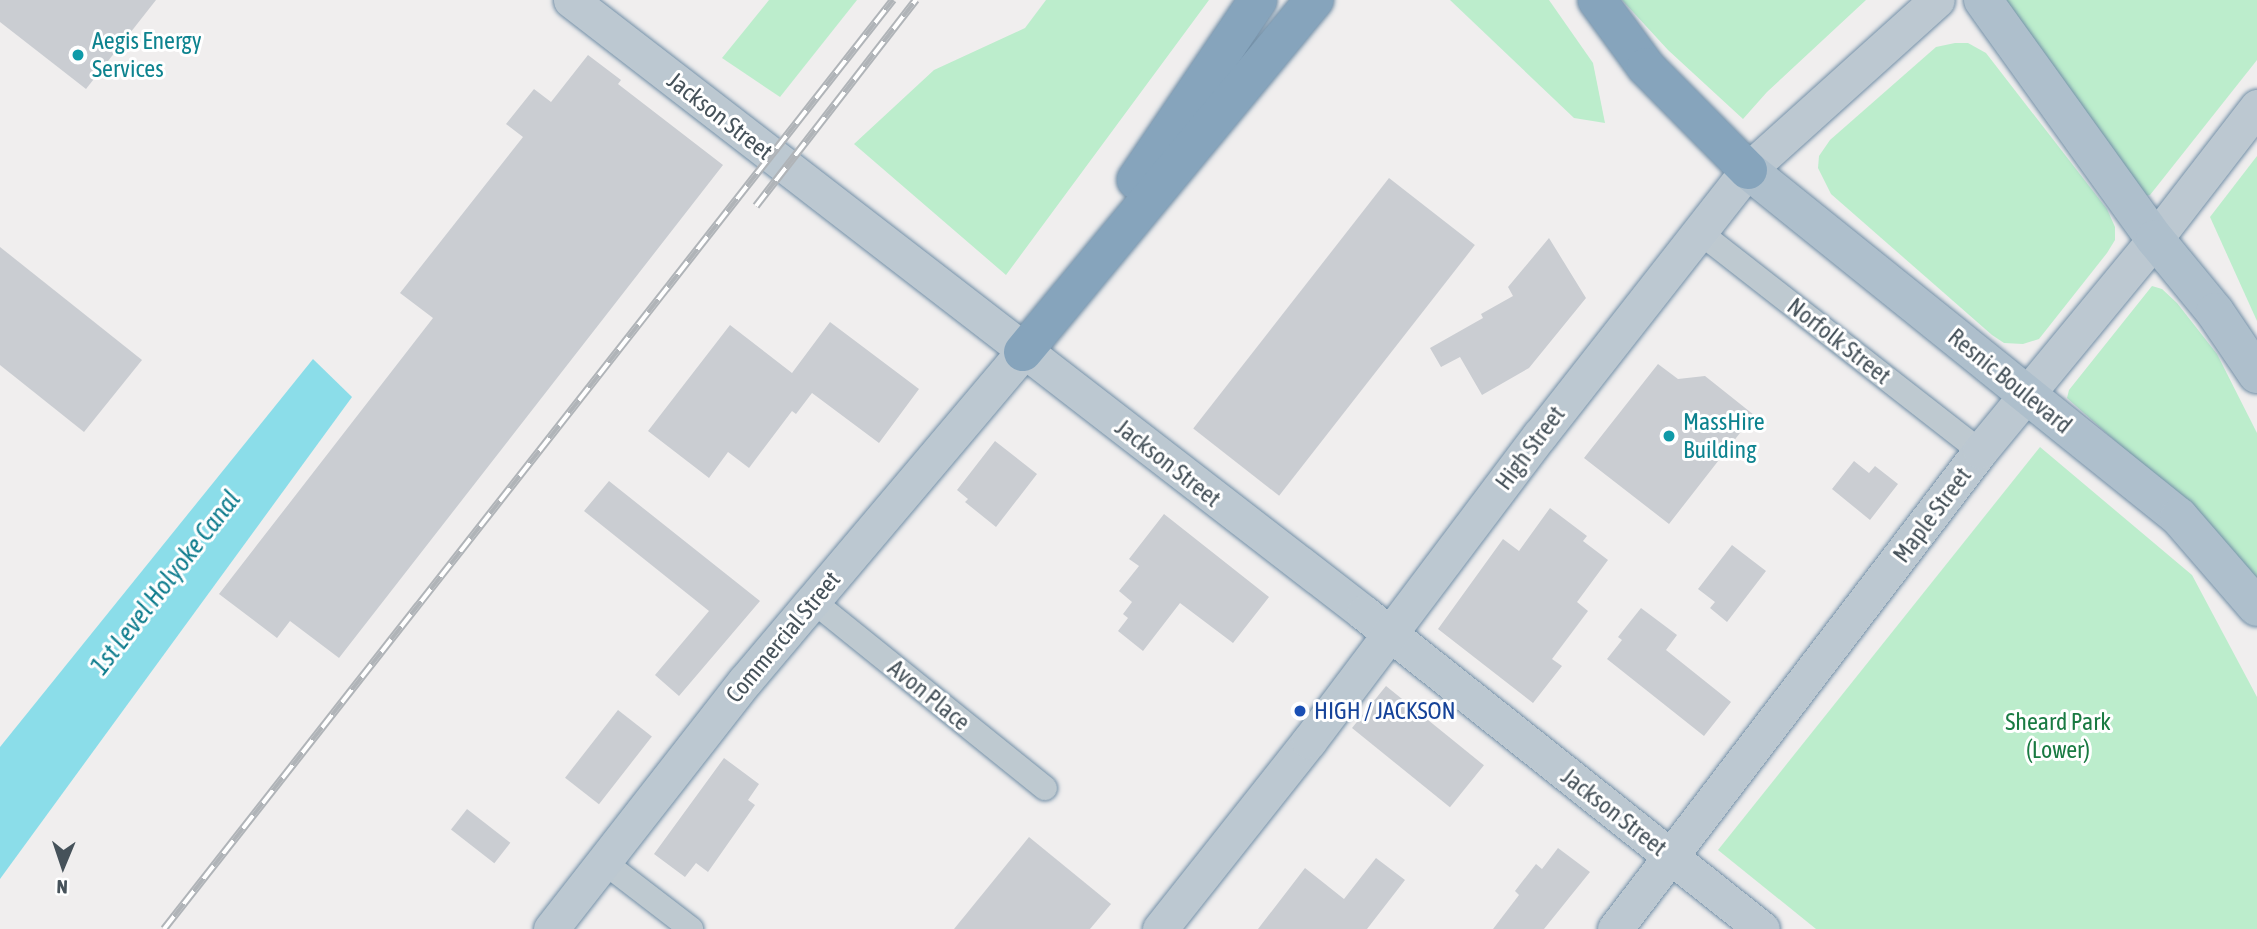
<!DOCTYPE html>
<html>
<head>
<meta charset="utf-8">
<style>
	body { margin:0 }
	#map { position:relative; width:2257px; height:929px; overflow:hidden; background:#f0eeee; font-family:"Asap Condensed",sans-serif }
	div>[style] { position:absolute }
	.green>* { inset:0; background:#bcedcc }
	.water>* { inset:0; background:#8bdde9 }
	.building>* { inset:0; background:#cacdd2; transform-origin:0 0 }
	.roads { filter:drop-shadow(0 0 2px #728fa7) drop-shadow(0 0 2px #728fa7) }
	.street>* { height:24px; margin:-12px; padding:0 12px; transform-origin:12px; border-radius:12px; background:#bec9d0 }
	.secondary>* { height:35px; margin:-17.5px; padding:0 17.5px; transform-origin:17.5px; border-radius:17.5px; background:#bcc8d1 }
	.primary>* { height:38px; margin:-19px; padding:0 19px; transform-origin:19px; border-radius:19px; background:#aebfcc }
	.highway>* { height:38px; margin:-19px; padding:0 19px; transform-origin:19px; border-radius:19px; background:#86a4bc }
	.rail>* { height:8px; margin-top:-4px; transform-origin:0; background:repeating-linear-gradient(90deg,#fff 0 16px,#b0b4b8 0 32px); box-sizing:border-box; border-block:2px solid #b0b4b8 }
	.dots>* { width:19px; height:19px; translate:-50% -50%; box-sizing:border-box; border:4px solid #fff; border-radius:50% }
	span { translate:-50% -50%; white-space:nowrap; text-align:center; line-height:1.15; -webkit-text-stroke:6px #fff; paint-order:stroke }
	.culture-label { font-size:24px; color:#0d838f }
	.left { translate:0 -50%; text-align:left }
	.street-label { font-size:24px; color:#46525a }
	.transit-label { font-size:24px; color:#164399 }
	.park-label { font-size:24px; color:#197a42 }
	.water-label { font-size:26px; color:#107d8e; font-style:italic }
	.north { position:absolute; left:28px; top:831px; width:70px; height:70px; -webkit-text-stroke:5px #fff; paint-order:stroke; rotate:182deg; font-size:19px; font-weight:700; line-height:28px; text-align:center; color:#46525a }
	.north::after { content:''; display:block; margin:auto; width:24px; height:32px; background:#46525a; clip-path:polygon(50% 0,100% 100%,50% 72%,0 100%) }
</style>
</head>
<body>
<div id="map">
	<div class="green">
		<i style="clip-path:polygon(769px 0,857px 0,780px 97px,722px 58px)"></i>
		<i style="clip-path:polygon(1046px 0,1209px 0,1006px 275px,854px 144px,934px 70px,1025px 28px)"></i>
		<i style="clip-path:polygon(1450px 0,1549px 0,1593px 63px,1605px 123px,1574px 118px)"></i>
		<i style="clip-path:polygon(1622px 0,1866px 0,1767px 92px,1743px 119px,1668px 50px)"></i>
		<i style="clip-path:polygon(1999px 0,2257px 0,2257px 60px,2150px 195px,2143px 196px)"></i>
		<i style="clip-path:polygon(1955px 43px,1968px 43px,1986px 53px,2107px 209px,2115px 227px,2115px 240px,2107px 253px,2039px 339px,2023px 344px,2004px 343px,1992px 335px,1831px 194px,1818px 168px,1819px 156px,1830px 140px,1936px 47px)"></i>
		<i style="clip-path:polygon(2257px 156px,2257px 321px,2210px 217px)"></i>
		<i style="clip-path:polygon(2152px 286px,2162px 289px,2177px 303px,2217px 354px,2257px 433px,2257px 584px,2168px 488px,2067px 398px,2069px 390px)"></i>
		<i style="clip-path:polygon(2040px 447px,2192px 575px,2257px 697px,2257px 929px,1816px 929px,1718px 850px)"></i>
	</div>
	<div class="water">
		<i style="clip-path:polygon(313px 359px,352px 397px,0 879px,0 747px)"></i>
	</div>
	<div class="building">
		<i style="clip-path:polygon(0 0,156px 0,86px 89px,0 22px)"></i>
		<i style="clip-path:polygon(588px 55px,621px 80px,618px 84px,723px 165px,339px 658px,290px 621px,277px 638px,219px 594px,433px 318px,400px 293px,523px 137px,506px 124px,534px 89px,551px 102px)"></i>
		<i style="left:1389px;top:178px;width:109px;height:318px;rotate:38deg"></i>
		<i style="clip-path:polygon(1549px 238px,1586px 298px,1529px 368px,1482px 395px,1460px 357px,1441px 367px,1430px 348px,1483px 318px,1481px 314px,1513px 296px,1508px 287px)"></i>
		<i style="clip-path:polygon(0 247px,142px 360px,84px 432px,0 365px)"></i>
		<i style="clip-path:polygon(830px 322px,919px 389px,879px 443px,812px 393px,796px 414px,792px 411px,749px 468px,728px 452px,709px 478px,648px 431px,730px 325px,792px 373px)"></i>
		<i style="clip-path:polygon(1658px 364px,1678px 379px,1705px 376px,1754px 415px,1669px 524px,1584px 458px)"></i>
		<i style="clip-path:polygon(995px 441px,1037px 474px,996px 527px,965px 502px,968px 499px,957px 490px)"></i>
		<i style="clip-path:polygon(1854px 461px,1869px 473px,1875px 466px,1898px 484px,1870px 520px,1832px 489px)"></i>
		<i style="clip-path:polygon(609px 481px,760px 601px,679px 696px,655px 675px,709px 611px,584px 511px)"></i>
		<i style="clip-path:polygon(1550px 508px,1587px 536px,1583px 541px,1608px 560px,1577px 602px,1588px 611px,1552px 659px,1562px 666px,1533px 703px,1438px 629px,1503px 539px,1519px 551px)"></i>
		<i style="clip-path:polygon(1164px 514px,1269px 597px,1233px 643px,1180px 603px,1143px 651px,1118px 631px,1128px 618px,1123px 614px,1132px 602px,1119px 591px,1139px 566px,1129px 559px)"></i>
		<i style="clip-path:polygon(1732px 545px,1766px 571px,1727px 622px,1710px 608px,1715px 602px,1698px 589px)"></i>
		<i style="clip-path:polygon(1641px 608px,1677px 635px,1666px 650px,1731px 702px,1704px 736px,1607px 659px,1622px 640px,1618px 637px)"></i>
		<i style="left:1386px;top:686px;width:126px;height:54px;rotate:39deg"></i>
		<i style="left:618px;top:710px;width:43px;height:86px;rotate:38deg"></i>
		<i style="clip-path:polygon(724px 758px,759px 784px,748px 800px,755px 805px,708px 872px,696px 863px,685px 877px,654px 854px)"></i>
		<i style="left:467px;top:809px;width:55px;height:26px;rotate:38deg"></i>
		<i style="clip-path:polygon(1029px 837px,1111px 904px,1090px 929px,954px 929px)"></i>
		<i style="clip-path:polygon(1558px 848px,1590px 872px,1573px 893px,1544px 929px,1493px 929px,1519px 895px,1515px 891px,1536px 864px,1542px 869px)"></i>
		<i style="clip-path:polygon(1376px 858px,1405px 880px,1367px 929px,1258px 929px,1305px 868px,1344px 899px)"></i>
	</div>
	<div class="roads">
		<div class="street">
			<i style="left:1698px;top:231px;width:358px;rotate:38deg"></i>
			<i style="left:813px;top:601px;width:298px;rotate:38.9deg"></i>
			<i style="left:604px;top:862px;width:110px;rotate:37.6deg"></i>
		</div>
		<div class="secondary">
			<i style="left:571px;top:0;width:1002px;rotate:37.7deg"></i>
			<i style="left:1364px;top:613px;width:508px;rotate:38.45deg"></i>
			<i style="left:551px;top:929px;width:315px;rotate:-52deg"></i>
			<i style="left:745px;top:681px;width:431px;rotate:-49.8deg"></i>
			<i style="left:1160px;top:929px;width:240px;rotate:-51.6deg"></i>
			<i style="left:1309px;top:741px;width:383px;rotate:-53deg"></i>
			<i style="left:1540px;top:435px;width:337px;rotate:-51.9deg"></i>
			<i style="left:1748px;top:170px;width:254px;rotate:-42deg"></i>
			<i style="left:1615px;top:929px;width:601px;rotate:-52.63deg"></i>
			<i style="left:1980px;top:451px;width:275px;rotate:-50.5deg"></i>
			<i style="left:2155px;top:239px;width:167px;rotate:-52.3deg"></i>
		</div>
		<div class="primary">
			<i style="left:1983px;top:0;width:294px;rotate:54.3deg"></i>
			<i style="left:2155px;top:239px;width:94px;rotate:50.6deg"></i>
			<i style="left:2215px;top:312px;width:75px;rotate:55.9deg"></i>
			<i style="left:1748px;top:170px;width:553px;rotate:38.84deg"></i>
			<i style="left:2179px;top:517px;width:119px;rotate:49.1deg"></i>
		</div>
		<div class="highway">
			<i style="left:1597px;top:0;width:83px;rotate:53.8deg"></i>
			<i style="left:1646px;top:67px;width:145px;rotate:45.3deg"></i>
			<i style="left:1136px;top:180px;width:217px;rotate:-55.9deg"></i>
			<i style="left:1023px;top:352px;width:457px;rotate:-50.4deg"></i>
		</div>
	</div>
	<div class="rail">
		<i style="left:756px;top:206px;width:261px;rotate:-52.2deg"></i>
		<i style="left:164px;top:929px;width:1181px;rotate:-51.88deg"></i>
	</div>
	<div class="dots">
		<i style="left:78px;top:55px;background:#0f9aa8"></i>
		<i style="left:1669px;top:436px;background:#0f9aa8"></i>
		<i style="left:1300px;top:711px;background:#1a4fb4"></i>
	</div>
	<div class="culture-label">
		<span class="left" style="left:92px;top:55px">Aegis Energy<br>Services</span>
		<span class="left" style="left:1683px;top:436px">MassHire<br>Building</span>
	</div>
	<div class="street-label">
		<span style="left:720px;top:116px;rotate:38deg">Jackson Street</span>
		<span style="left:1839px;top:341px;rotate:38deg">Norfolk Street</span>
		<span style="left:2010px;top:381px;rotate:39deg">Resnic Boulevard</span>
		<span style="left:1530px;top:448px;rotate:-53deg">High Street</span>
		<span style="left:1168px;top:463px;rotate:38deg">Jackson Street</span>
		<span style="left:1932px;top:515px;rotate:-53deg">Maple Street</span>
		<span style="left:783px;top:637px;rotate:-50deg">Commercial Street</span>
		<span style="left:929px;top:695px;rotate:39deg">Avon Place</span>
		<span style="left:1614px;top:812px;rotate:38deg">Jackson Street</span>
	</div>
	<div class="transit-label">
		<span class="left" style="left:1314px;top:711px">HIGH / JACKSON</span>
	</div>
	<div class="park-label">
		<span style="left:2058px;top:736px">Sheard Park<br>(Lower)</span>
	</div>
	<div class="water-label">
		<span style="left:166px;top:583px;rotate:-52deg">1st Level Holyoke Canal</span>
	</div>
	<div class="north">N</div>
</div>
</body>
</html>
